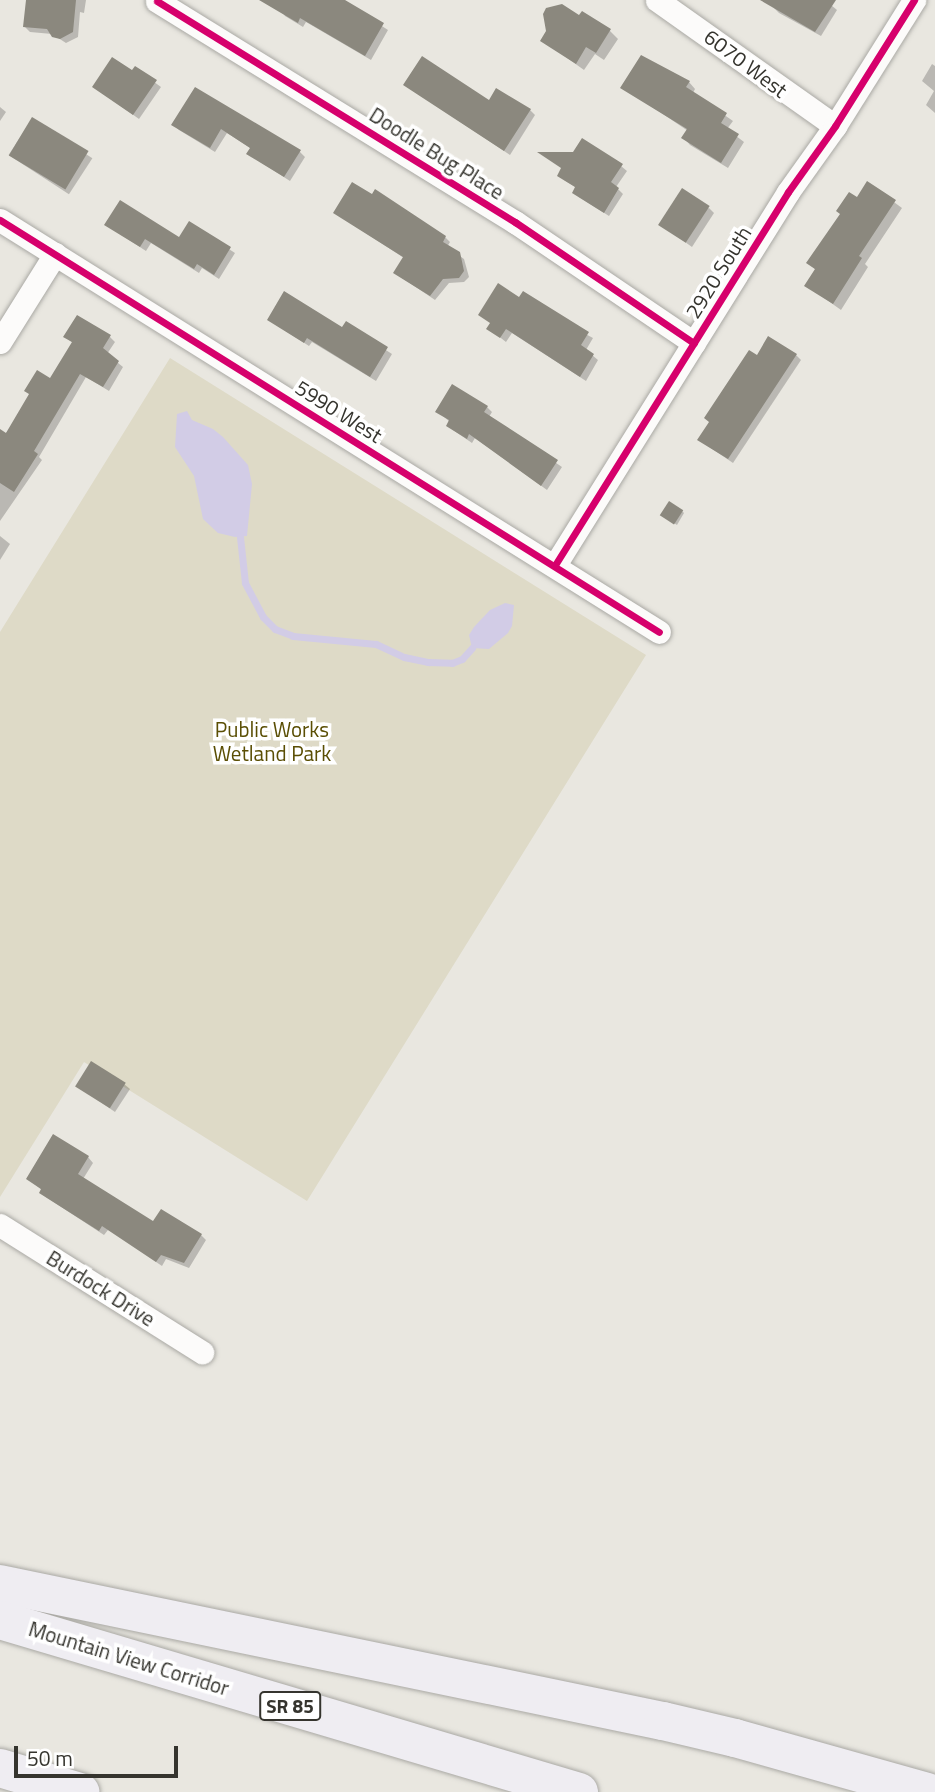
<!DOCTYPE html>
<html>
<head>
<meta charset="utf-8">
<style>
	body { margin:0 }
	#map { position:relative; width:935px; height:1792px; overflow:hidden; background:#e9e7e0; font-family:"Titillium Web",sans-serif }
	div>[style] { position:absolute }
	.green>* { inset:0; background:#dedac7 }
	.water>* { inset:0; background:#d2cce6 }
	.shadow>* { inset:0; background:#0003; transform-origin:0 0 }
	.stream>* { height:7px; margin:-3.5px; padding:0 3.5px; transform-origin:3.5px; border-radius:3.5px; background:#d2cce6 }
	.building>* { inset:0; background:#8b887e; transform-origin:0 0 }
	.roads { filter:drop-shadow(0 0 2px #aaa9a4) drop-shadow(0 0 2px #aaa9a4) }
	.street>* { height:23px; margin:-11.5px; padding:0 11.5px; transform-origin:11.5px; border-radius:11.5px; background:#fcfbfa }
	.highway>* { height:38px; margin:-19px; padding:0 19px; transform-origin:19px; border-radius:19px; background:#efedf2 }
	.cycleway>* { height:7px; margin:-3.5px; padding:0 3.5px; transform-origin:3.5px; border-radius:3.5px; background:#d6006c }
	span { translate:-50% -50%; white-space:nowrap; text-align:center; line-height:1.15; -webkit-text-stroke:7px #fff; paint-order:stroke }
	.shield-label span { padding:2px 5px; background:#fff; border:2px solid; border-radius:5px; -webkit-text-stroke-width:0 }
	.shield-label { font-size:19px; color:#35342e; font-weight:700 }
	.street-label { font-size:21px; color:#35342e }
	.park-label { font-size:21px; color:#5a4e04 }
	.scale { position:absolute; left:14px; top:1746px; width:164px; height:32px; box-sizing:border-box; border:4px solid #35342e; border-top:0; padding-left:9px; font-size:21px; line-height:24px; white-space:nowrap; color:#35342e; -webkit-text-stroke:5px #fff; paint-order:stroke }
</style>
</head>
<body>
<div id="map">
	<div class="green">
		<i style="clip-path:polygon(170px 358px,646px 655px,307px 1201px,84px 1062px,0 1197px,0 632px)"></i>
	</div>
	<div class="water">
		<i style="clip-path:polygon(187px 411px,192px 420px,213px 429px,223px 437px,248px 465px,252px 484px,247px 536px,235px 537px,218px 533px,203px 519px,194px 476px,175px 447px,177px 414px)"></i>
		<i style="clip-path:polygon(505px 603px,514px 605px,512px 626px,508px 633px,489px 649px,472px 648px,469px 635px,474px 627px,490px 610px)"></i>
	</div>
	<div class="shadow">
		<i style="clip-path:polygon(28px 0,86px 0,84px 13px,80px 12px,78px 37px,66px 43px,52px 34px,30px 32px,25px 27px)"></i>
		<i style="clip-path:polygon(274px 0,342px 0,388px 30px,371px 60px,306px 22px,303px 27px,285px 16px)"></i>
		<i style="clip-path:polygon(779px 0,825px 0,837px 10px,821px 36px,779px 13px,774px 8px)"></i>
		<i style="clip-path:polygon(580px 17px,610px 31px,618px 39px,604px 60px,595px 54px,584px 70px,542px 40px)"></i>
		<i style="clip-path:polygon(932px 64px,935px 66px,935px 113px,926px 105px,934px 91px,922px 81px)"></i>
		<i style="clip-path:polygon(135px 68px,161px 87px,139px 119px,94px 87px,132px 72px)"></i>
		<i style="clip-path:polygon(689px 82px,695px 89px,693px 93px,733px 121px,727px 129px,744px 142px,728px 168px,690px 145px,684px 138px,688px 131px,623px 87px)"></i>
		<i style="clip-path:polygon(405px 85px,530px 110px,535px 115px,510px 155px)"></i>
		<i style="clip-path:polygon(195px 89px,300px 152px,305px 157px,290px 181px,254px 158px,252px 149px,227px 133px,215px 152px,179px 130px,174px 125px)"></i>
		<i style="clip-path:polygon(0 107px,6px 112px,0 121px)"></i>
		<i style="left:32px;top:119px;width:72px;height:43px;rotate:33deg"></i>
		<i style="clip-path:polygon(621px 166px,627px 171px,616px 187px,623px 194px,609px 216px,579px 197px,577px 188px,564px 180px,563px 169px)"></i>
		<i style="clip-path:polygon(868px 183px,902px 208px,865px 264px,868px 267px,841px 310px,806px 285px,816px 270px,808px 263px)"></i>
		<i style="clip-path:polygon(709px 208px,714px 213px,692px 247px,661px 225px)"></i>
		<i style="clip-path:polygon(335px 213px,445px 237px,450px 242px,447px 247px,464px 259px,469px 277px,464px 282px,449px 283px,435px 300px,395px 273px,404px 258px)"></i>
		<i style="clip-path:polygon(189px 223px,235px 253px,219px 279px,202px 268px,199px 273px,151px 243px,146px 251px,106px 225px,179px 239px)"></i>
		<i style="clip-path:polygon(520px 299px,593px 338px,586px 350px,598px 360px,586px 381px,512px 333px,506px 342px,488px 328px)"></i>
		<i style="clip-path:polygon(269px 320px,343px 329px,346px 324px,392px 354px,376px 381px,312px 342px,309px 346px)"></i>
		<i style="clip-path:polygon(65px 337px,110px 337px,115px 342px,107px 354px,123px 367px,109px 391px,86px 377px,39px 457px,42px 460px,0 521px,0 440px,51px 380px,73px 343px)"></i>
		<i style="clip-path:polygon(796px 355px,801px 360px,733px 463px,705px 444px,710px 423px,757px 357px)"></i>
		<i style="clip-path:polygon(487px 407px,492px 412px,489px 417px,562px 467px,547px 490px,475px 438px,472px 443px,453px 430px,448px 425px,450px 422px,437px 411px)"></i>
		<i style="clip-path:polygon(682px 511px,684px 513px,677px 525px,664px 517px)"></i>
		<i style="clip-path:polygon(0 536px,10px 544px,0 560px)"></i>
		<i style="clip-path:polygon(124px 1084px,130px 1089px,115px 1112px,77px 1086px)"></i>
		<i style="clip-path:polygon(88px 1157px,93px 1163px,83px 1179px,154px 1224px,201px 1235px,206px 1240px,189px 1268px,166px 1259px,162px 1266px,108px 1230px,104px 1235px,46px 1197px,42px 1190px,28px 1179px)"></i>
	</div>
	<div class="stream">
		<i style="left:240px;top:537px;width:46px;rotate:83.8deg"></i>
		<i style="left:245px;top:583px;width:38px;rotate:62deg"></i>
		<i style="left:263px;top:617px;width:17px;rotate:45deg"></i>
		<i style="left:275px;top:629px;width:19px;rotate:21deg"></i>
		<i style="left:293px;top:636px;width:83px;rotate:5.5deg"></i>
		<i style="left:376px;top:644px;width:31px;rotate:25deg"></i>
		<i style="left:404px;top:657px;width:25px;rotate:12deg"></i>
		<i style="left:428px;top:662px;width:24px;rotate:2deg"></i>
		<i style="left:452px;top:663px;width:11px;rotate:-22deg"></i>
		<i style="left:462px;top:659px;width:15px;rotate:-48deg"></i>
	</div>
	<div class="building">
		<i style="clip-path:polygon(26px 0,76px 0,73px 32px,60px 39px,52px 37px,47px 29px,23px 27px)"></i>
		<i style="clip-path:polygon(259px 0,345px 0,384px 23px,365px 56px,300px 18px,298px 23px)"></i>
		<i style="clip-path:polygon(760px 0,836px 0,815px 32px)"></i>
		<i style="clip-path:polygon(562px 4px,579px 15px,582px 11px,611px 29px,596px 53px,586px 47px,576px 64px,540px 41px,546px 31px,543px 14px,546px 8px)"></i>
		<i style="clip-path:polygon(641px 55px,690px 81px,686px 87px,727px 113px,721px 123px,739px 134px,721px 163px,681px 138px,687px 129px,620px 88px)"></i>
		<i style="clip-path:polygon(422px 56px,489px 100px,496px 88px,531px 109px,504px 151px,403px 85px)"></i>
		<i style="clip-path:polygon(112px 57px,132px 70px,135px 66px,157px 80px,133px 115px,92px 87px)"></i>
		<i style="clip-path:polygon(195px 87px,301px 150px,284px 177px,246px 154px,250px 148px,221px 129px,210px 148px,171px 125px)"></i>
		<i style="left:32px;top:117px;width:66px;height:45px;rotate:31deg"></i>
		<i style="clip-path:polygon(582px 138px,623px 164px,611px 182px,619px 188px,604px 213px,572px 193px,575px 187px,557px 176px,561px 168px,537px 152px,573px 152px)"></i>
		<i style="clip-path:polygon(867px 181px,896px 200px,859px 256px,862px 258px,833px 304px,804px 286px,815px 269px,806px 263px,840px 214px,836px 211px,849px 192px,857px 197px)"></i>
		<i style="clip-path:polygon(352px 182px,372px 194px,375px 189px,446px 236px,443px 242px,460px 252px,464px 271px,459px 278px,443px 279px,430px 296px,393px 273px,403px 257px,333px 213px)"></i>
		<i style="left:682px;top:188px;width:33px;height:44px;rotate:33deg"></i>
		<i style="clip-path:polygon(120px 200px,179px 237px,189px 221px,231px 247px,214px 275px,197px 264px,194px 269px,145px 239px,140px 247px,104px 225px)"></i>
		<i style="clip-path:polygon(498px 283px,519px 297px,523px 291px,589px 332px,581px 345px,594px 354px,580px 377px,506px 329px,500px 338px,486px 329px,490px 323px,478px 315px)"></i>
		<i style="clip-path:polygon(284px 291px,342px 327px,346px 321px,388px 347px,370px 377px,307px 338px,304px 343px,267px 320px)"></i>
		<i style="clip-path:polygon(77px 315px,111px 335px,103px 348px,119px 361px,103px 387px,80px 374px,34px 451px,38px 454px,14px 492px,0 483px,0 429px,6px 433px,29px 394px,24px 391px,37px 370px,50px 378px,72px 342px,63px 337px)"></i>
		<i style="clip-path:polygon(768px 336px,797px 354px,728px 459px,697px 440px,709px 422px,704px 418px,749px 350px,757px 355px)"></i>
		<i style="clip-path:polygon(452px 384px,488px 406px,484px 412px,558px 460px,541px 486px,469px 434px,467px 439px,446px 426px,449px 420px,435px 412px)"></i>
		<i style="left:669px;top:501px;width:17px;height:17px;rotate:33deg"></i>
		<i style="left:91px;top:1061px;width:41px;height:30px;rotate:32deg"></i>
		<i style="clip-path:polygon(53px 1134px,89px 1156px,78px 1174px,153px 1221px,161px 1209px,202px 1234px,184px 1263px,161px 1255px,156px 1262px,102px 1226px,99px 1231px,39px 1193px,41px 1189px,26px 1179px)"></i>
	</div>
	<div class="roads">
		<div class="street">
			<i style="left:657px;top:0;width:218px;rotate:35.3deg"></i>
			<i style="left:157px;top:1px;width:421px;rotate:31.7deg"></i>
			<i style="left:515px;top:222px;width:216px;rotate:34.1deg"></i>
			<i style="left:0;top:220px;width:777px;rotate:32.01deg"></i>
			<i style="left:0;top:342px;width:104px;rotate:-58deg"></i>
			<i style="left:555px;top:565px;width:440px;rotate:-58deg"></i>
			<i style="left:788px;top:192px;width:81px;rotate:-54.5deg"></i>
			<i style="left:835px;top:126px;width:149px;rotate:-57.9deg"></i>
			<i style="left:0;top:1225px;width:239px;rotate:32.2deg"></i>
		</div>
		<div class="highway">
			<i style="left:0;top:1584px;width:677px;rotate:11.68deg"></i>
			<i style="left:663px;top:1721px;width:74px;rotate:13.3deg"></i>
			<i style="left:735px;top:1738px;width:199px;rotate:15.7deg"></i>
			<i style="left:0;top:1620px;width:604px;rotate:16.54deg"></i>
			<i style="left:0;top:1768px;width:84px;rotate:16.7deg"></i>
		</div>
	</div>
	<div class="cycleway">
		<i style="left:157px;top:1px;width:421px;rotate:31.7deg"></i>
		<i style="left:515px;top:222px;width:216px;rotate:34.1deg"></i>
		<i style="left:0;top:220px;width:777px;rotate:32.01deg"></i>
		<i style="left:555px;top:565px;width:440px;rotate:-58deg"></i>
		<i style="left:788px;top:192px;width:81px;rotate:-54.5deg"></i>
		<i style="left:835px;top:126px;width:149px;rotate:-57.9deg"></i>
	</div>
	<div class="shield-label">
		<span style="left:290px;top:1706px">SR 85</span>
	</div>
	<div class="street-label">
		<span style="left:746px;top:63px;rotate:37deg">6070 West</span>
		<span style="left:437px;top:153px;rotate:32deg">Doodle Bug Place</span>
		<span style="left:718px;top:272px;rotate:-58deg">2920 South</span>
		<span style="left:339px;top:411px;rotate:32deg">5990 West</span>
		<span style="left:101px;top:1288px;rotate:32deg">Burdock Drive</span>
		<span style="left:129px;top:1658px;rotate:17deg">Mountain View Corridor</span>
	</div>
	<div class="park-label">
		<span style="left:272px;top:741px">Public Works<br>Wetland Park</span>
	</div>
	<div class="scale">50 m</div>
</div>
</body>
</html>
